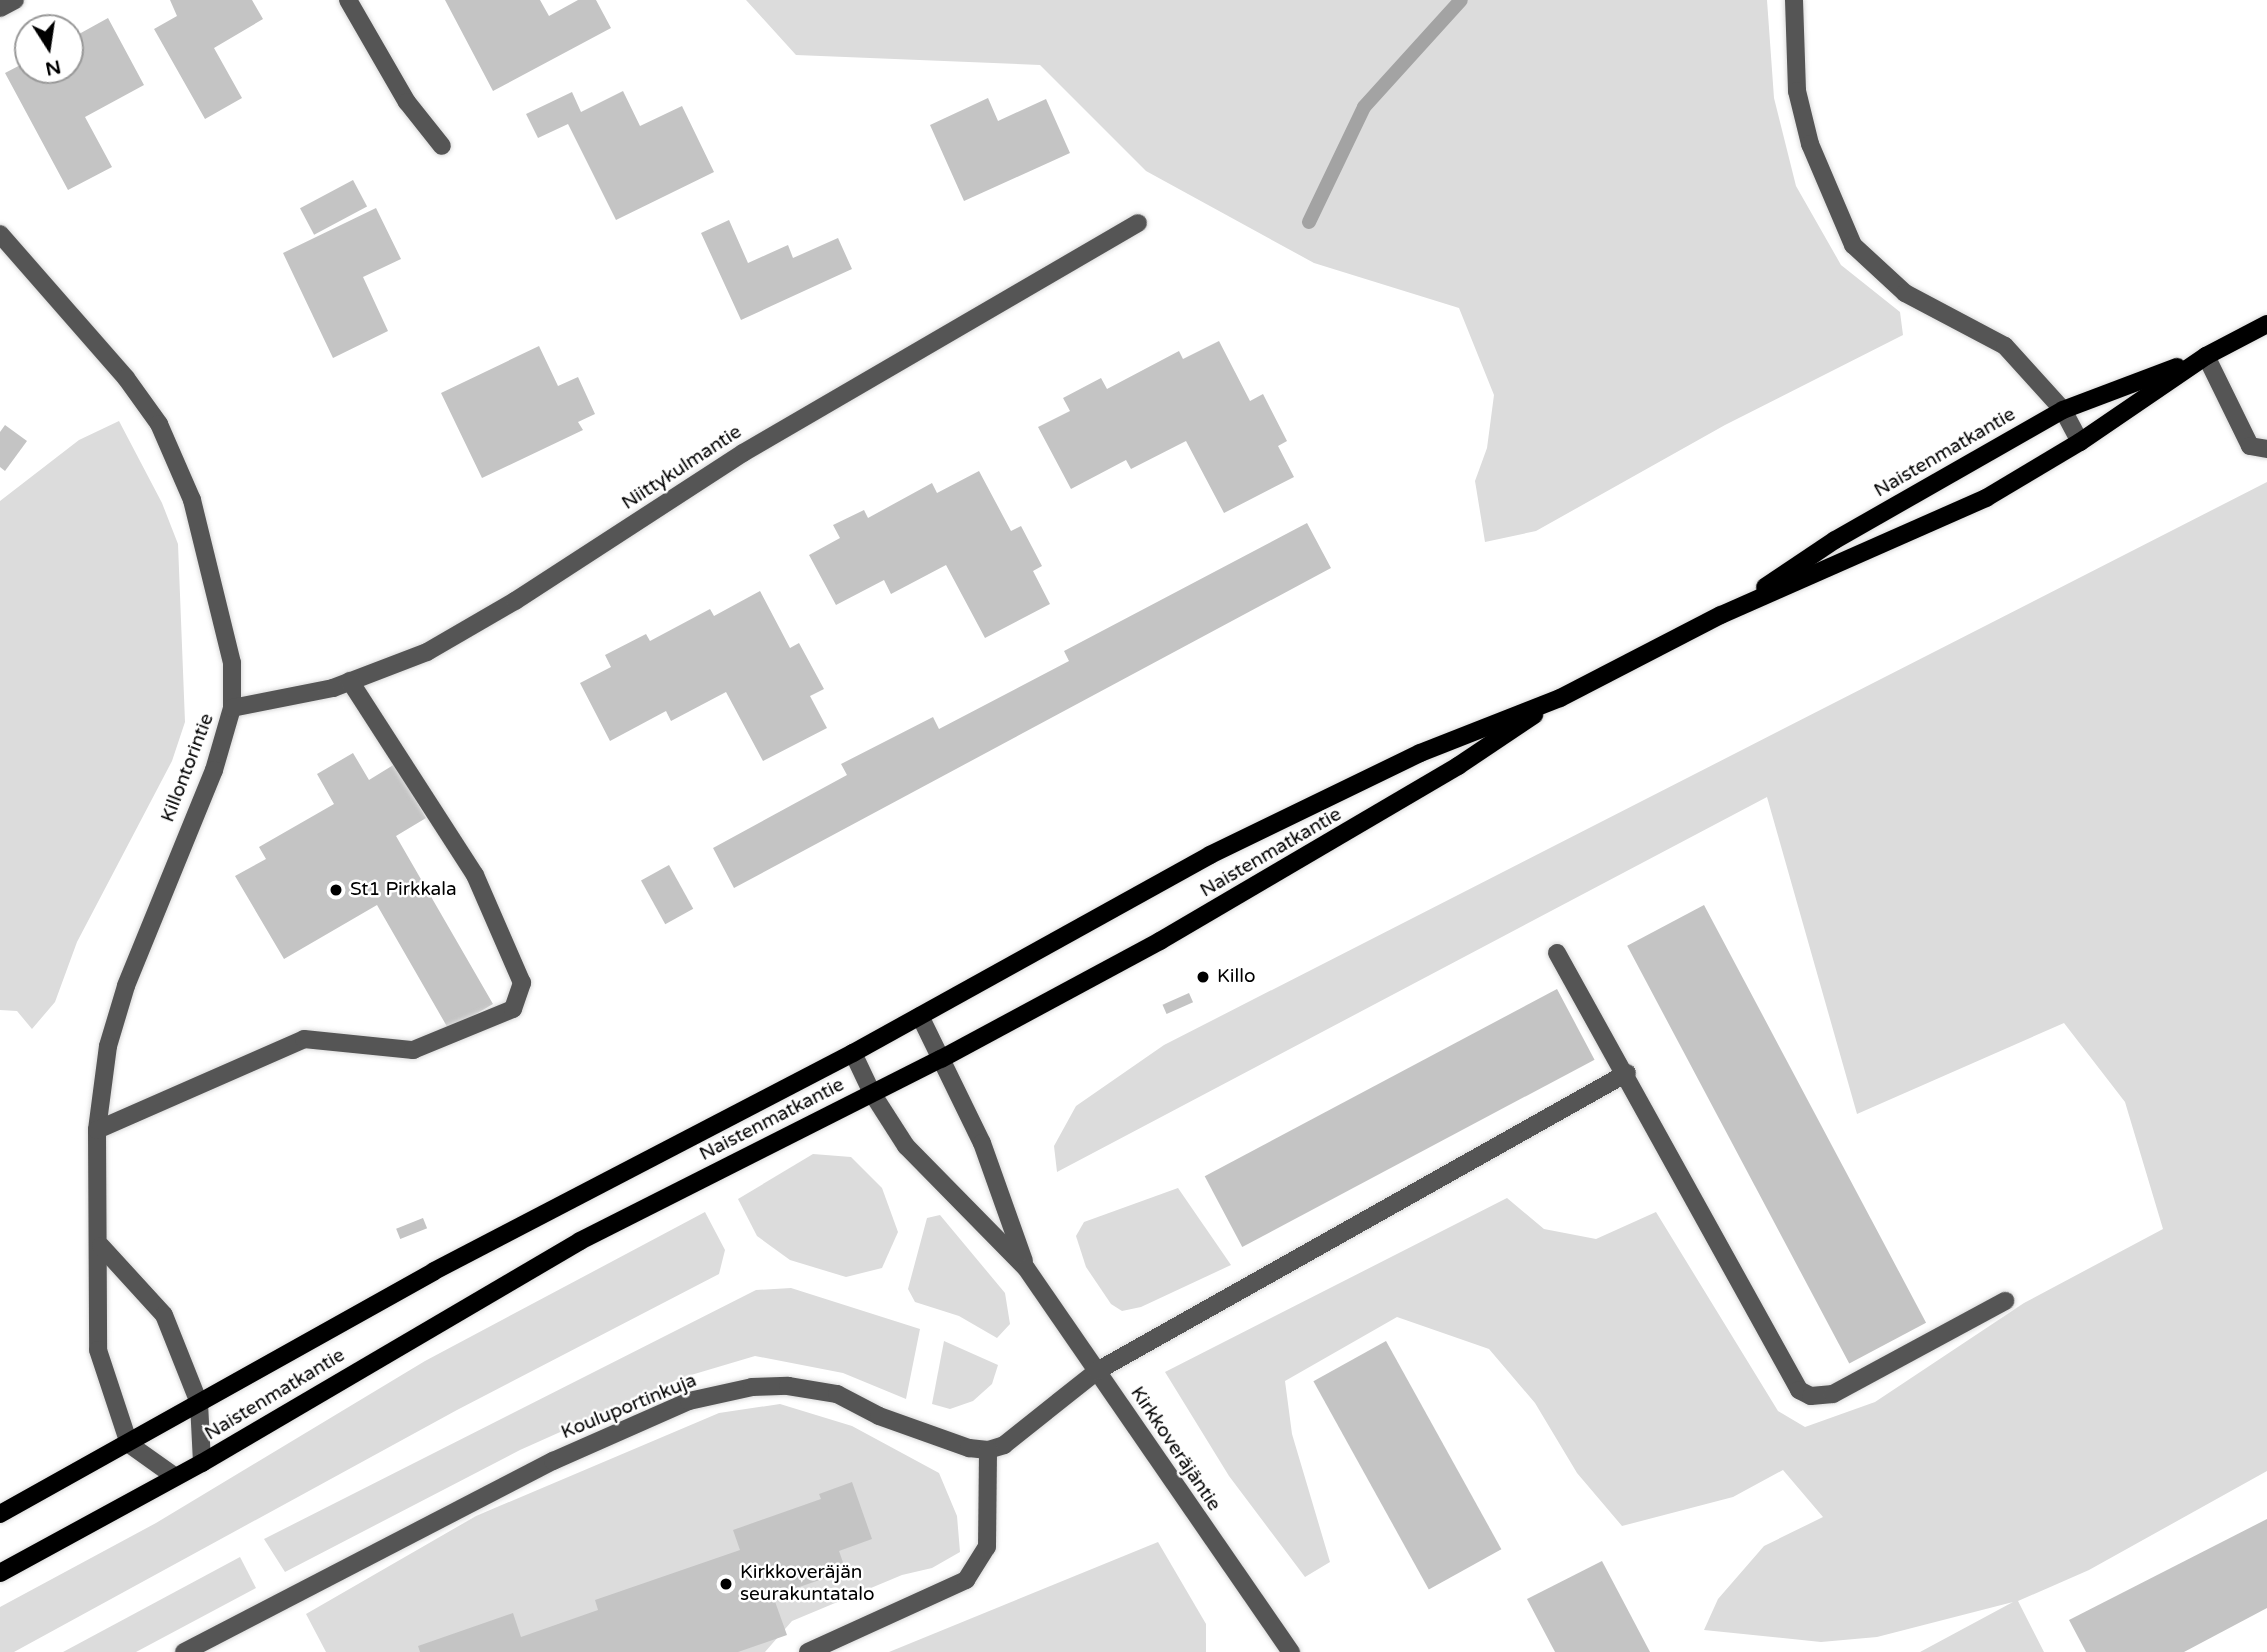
<!DOCTYPE html>
<html>
<head>
<meta charset="utf-8">
<style>
	body { margin:0 }
	#map { position:relative; width:2267px; height:1652px; overflow:hidden; background:#fff; font-family:"Varela Round",sans-serif }
	div>[style] { position:absolute }
	.green>* { inset:0; background:#dcdcdc }
	.stream>* { height:14px; margin:-7px; padding:0 7px; transform-origin:7px; border-radius:7px; background:#a3a3a3 }
	.building>* { inset:0; background:#c4c4c4; transform-origin:0 0 }
	.roads { filter:drop-shadow(0 0 2px #dbdbdb) drop-shadow(0 0 2px #dbdbdb) }
	.minor>* { height:18px; margin:-9px; padding:0 9px; transform-origin:9px; border-radius:9px; background:#555 }
	.major>* { height:18px; margin:-9px; padding:0 9px; transform-origin:9px; border-radius:9px; background:#000 }
	.dots>* { width:19px; height:19px; translate:-50% -50%; box-sizing:border-box; border:4px solid #fff; border-radius:50% }
	span { translate:-50% -50%; white-space:nowrap; text-align:center; line-height:1.15; -webkit-text-stroke:5px #fff; paint-order:stroke }
	.street-label { font-size:19px; color:#000 }
	.poi-label { font-size:19px; color:#000 }
	.left { translate:0 -50%; text-align:left }
	.north { position:absolute; left:14px; top:14px; width:70px; height:70px; box-sizing:border-box; background:#fff; border:2px solid #999; border-radius:50%; rotate:168deg; font-size:19px; font-weight:700; line-height:28px; text-align:center; color:#000 }
	.north::after { content:''; display:block; margin:auto; width:24px; height:32px; background:#000; clip-path:polygon(50% 0,100% 100%,50% 72%,0 100%) }
</style>
</head>
<body>
<div id="map">
	<div class="green">
		<i style="clip-path:polygon(746px 0,1767px 0,1774px 98px,1796px 186px,1841px 265px,1900px 312px,1903px 335px,1725px 425px,1536px 531px,1485px 542px,1475px 481px,1487px 448px,1494px 395px,1459px 308px,1314px 263px,1146px 171px,1040px 65px,796px 55px)"></i>
		<i style="clip-path:polygon(119px 421px,162px 503px,178px 544px,185px 722px,172px 761px,77px 942px,55px 1002px,32px 1029px,17px 1011px,0 1010px,0 501px,79px 440px)"></i>
		<i style="clip-path:polygon(2267px 482px,2267px 1471px,2089px 1570px,2018px 1601px,2044px 1652px,1920px 1652px,2013px 1602px,1877px 1637px,1821px 1642px,1704px 1630px,1718px 1599px,1764px 1546px,1823px 1517px,1783px 1470px,1733px 1497px,1622px 1526px,1577px 1473px,1535px 1403px,1489px 1349px,1397px 1317px,1285px 1381px,1292px 1434px,1330px 1562px,1305px 1577px,1229px 1476px,1165px 1372px,1507px 1198px,1544px 1229px,1596px 1239px,1656px 1212px,1778px 1411px,1805px 1427px,1875px 1402px,2024px 1303px,2163px 1229px,2125px 1102px,2064px 1023px,1857px 1114px,1767px 797px,1057px 1172px,1054px 1146px,1076px 1106px,1164px 1045px)"></i>
		<i style="clip-path:polygon(813px 1154px,851px 1157px,882px 1188px,898px 1232px,882px 1268px,846px 1277px,790px 1260px,757px 1236px,738px 1199px)"></i>
		<i style="clip-path:polygon(1178px 1188px,1231px 1265px,1141px 1307px,1122px 1311px,1111px 1304px,1086px 1267px,1076px 1236px,1084px 1222px)"></i>
		<i style="clip-path:polygon(705px 1212px,725px 1250px,719px 1274px,457px 1410px,14px 1652px,0 1652px,0 1607px,156px 1523px,425px 1361px)"></i>
		<i style="clip-path:polygon(940px 1215px,1005px 1293px,1010px 1324px,997px 1338px,959px 1316px,915px 1302px,908px 1289px,927px 1218px)"></i>
		<i style="clip-path:polygon(791px 1288px,920px 1329px,906px 1399px,843px 1373px,755px 1356px,681px 1378px,520px 1450px,285px 1572px,264px 1539px,756px 1290px)"></i>
		<i style="clip-path:polygon(944px 1341px,998px 1365px,992px 1384px,973px 1401px,950px 1409px,932px 1404px)"></i>
		<i style="clip-path:polygon(780px 1404px,852px 1426px,939px 1473px,957px 1516px,960px 1552px,932px 1568px,902px 1575px,792px 1621px,765px 1652px,326px 1652px,306px 1614px,476px 1516px,719px 1413px)"></i>
		<i style="clip-path:polygon(1158px 1542px,1206px 1624px,1206px 1652px,889px 1652px)"></i>
		<i style="clip-path:polygon(240px 1557px,256px 1588px,136px 1652px,63px 1652px)"></i>
	</div>
	<div class="stream">
		<i style="left:1309px;top:222px;width:127px;rotate:-64.4deg"></i>
		<i style="left:1364px;top:107px;width:144px;rotate:-47.8deg"></i>
	</div>
	<div class="building">
		<i style="clip-path:polygon(170px 0,252px 0,263px 19px,214px 48px,242px 98px,205px 119px,154px 29px,177px 16px)"></i>
		<i style="clip-path:polygon(445px 0,540px 0,549px 16px,578px 0,596px 0,611px 28px,493px 91px)"></i>
		<i style="clip-path:polygon(108px 18px,144px 85px,85px 117px,112px 167px,68px 190px,5px 73px,28px 61px,28px 70px,70px 70px,70px 39px)"></i>
		<i style="clip-path:polygon(623px 91px,640px 126px,682px 106px,714px 172px,616px 220px,568px 124px,538px 138px,526px 114px,572px 92px,581px 112px)"></i>
		<i style="clip-path:polygon(988px 98px,998px 121px,1046px 99px,1070px 153px,964px 201px,930px 125px)"></i>
		<i style="left:353px;top:180px;width:30px;height:60px;rotate:62deg"></i>
		<i style="clip-path:polygon(376px 208px,401px 259px,363px 277px,388px 331px,333px 358px,283px 253px)"></i>
		<i style="clip-path:polygon(729px 220px,748px 263px,788px 245px,793px 258px,838px 238px,852px 269px,741px 320px,701px 233px)"></i>
		<i style="clip-path:polygon(1219px 341px,1250px 401px,1263px 394px,1287px 441px,1278px 446px,1294px 477px,1224px 513px,1186px 441px,1131px 469px,1126px 460px,1071px 489px,1038px 427px,1070px 411px,1063px 398px,1101px 378px,1107px 389px,1179px 351px,1183px 359px)"></i>
		<i style="clip-path:polygon(539px 346px,558px 386px,578px 377px,595px 414px,578px 422px,583px 430px,482px 478px,441px 393px)"></i>
		<i style="clip-path:polygon(5px 425px,27px 441px,5px 471px,0 467px,0 432px)"></i>
		<i style="clip-path:polygon(979px 471px,1011px 531px,1021px 526px,1042px 566px,1033px 571px,1050px 604px,985px 638px,946px 565px,891px 594px,884px 580px,836px 605px,809px 555px,840px 538px,833px 525px,864px 510px,868px 518px,932px 483px,937px 493px)"></i>
		<i style="clip-path:polygon(1307px 523px,1331px 568px,734px 888px,713px 848px,847px 775px,841px 764px,933px 717px,939px 729px,1069px 661px,1064px 651px)"></i>
		<i style="clip-path:polygon(760px 591px,790px 648px,799px 643px,824px 689px,810px 696px,827px 728px,763px 761px,726px 692px,671px 721px,666px 711px,610px 741px,580px 683px,611px 667px,605px 655px,646px 634px,650px 641px,710px 609px,714px 616px)"></i>
		<i style="clip-path:polygon(353px 753px,369px 780px,395px 764px,426px 818px,396px 836px,493px 1004px,449px 1030px,377px 905px,284px 959px,235px 876px,266px 859px,259px 847px,334px 804px,317px 774px)"></i>
		<i style="left:669px;top:865px;width:50px;height:32px;rotate:61deg"></i>
		<i style="left:1704px;top:905px;width:473px;height:87px;rotate:62deg"></i>
		<i style="left:1557px;top:989px;width:80px;height:399px;rotate:62deg"></i>
		<i style="left:1189px;top:993px;width:10px;height:29px;rotate:66deg"></i>
		<i style="left:423px;top:1218px;width:11px;height:29px;rotate:68deg"></i>
		<i style="left:1386px;top:1341px;width:238px;height:83px;rotate:61deg"></i>
		<i style="clip-path:polygon(852px 1482px,872px 1539px,839px 1551px,846px 1571px,773px 1596px,787px 1635px,738px 1652px,420px 1652px,418px 1646px,513px 1613px,521px 1637px,598px 1610px,595px 1600px,740px 1550px,733px 1530px,821px 1499px,819px 1494px)"></i>
		<i style="clip-path:polygon(2267px 1519px,2267px 1608px,2184px 1652px,2086px 1652px,2069px 1620px)"></i>
		<i style="clip-path:polygon(1602px 1561px,1650px 1652px,1555px 1652px,1527px 1599px)"></i>
	</div>
	<div class="roads">
		<div class="minor">
			<i style="left:348px;top:0;width:118px;rotate:60deg"></i>
			<i style="left:407px;top:102px;width:56px;rotate:51.5deg"></i>
			<i style="left:1794px;top:0;width:91px;rotate:88.1deg"></i>
			<i style="left:1797px;top:91px;width:55px;rotate:76.2deg"></i>
			<i style="left:1810px;top:144px;width:110px;rotate:66.9deg"></i>
			<i style="left:1853px;top:245px;width:71px;rotate:42.7deg"></i>
			<i style="left:1905px;top:293px;width:113px;rotate:27.9deg"></i>
			<i style="left:2005px;top:346px;width:86px;rotate:47.8deg"></i>
			<i style="left:2063px;top:410px;width:36px;rotate:62deg"></i>
			<i style="left:0;top:8px;width:17px;rotate:-28deg"></i>
			<i style="left:0;top:234px;width:191px;rotate:48.8deg"></i>
			<i style="left:126px;top:378px;width:57px;rotate:54.3deg"></i>
			<i style="left:159px;top:424px;width:83px;rotate:66.5deg"></i>
			<i style="left:192px;top:500px;width:168px;rotate:76.2deg"></i>
			<i style="left:232px;top:663px;width:45px;rotate:90deg"></i>
			<i style="left:232px;top:708px;width:65px;rotate:106.2deg"></i>
			<i style="left:214px;top:770px;width:233px;rotate:112.2deg"></i>
			<i style="left:126px;top:986px;width:63px;rotate:106.7deg"></i>
			<i style="left:108px;top:1046px;width:85px;rotate:97.5deg"></i>
			<i style="left:97px;top:1130px;width:220px;rotate:89.7deg"></i>
			<i style="left:98px;top:1350px;width:99px;rotate:71.7deg"></i>
			<i style="left:129px;top:1444px;width:55px;rotate:35.4deg"></i>
			<i style="left:2206px;top:356px;width:100px;rotate:63.9deg"></i>
			<i style="left:2250px;top:446px;width:17px;rotate:10deg"></i>
			<i style="left:232px;top:708px;width:103px;rotate:-11.2deg"></i>
			<i style="left:333px;top:688px;width:101px;rotate:-21deg"></i>
			<i style="left:427px;top:652px;width:102px;rotate:-30.1deg"></i>
			<i style="left:515px;top:601px;width:272px;rotate:-33deg"></i>
			<i style="left:743px;top:453px;width:457px;rotate:-30.2deg"></i>
			<i style="left:1557px;top:953px;width:500px;rotate:61deg"></i>
			<i style="left:1799px;top:1390px;width:13px;rotate:27deg"></i>
			<i style="left:1811px;top:1396px;width:22px;rotate:-5deg"></i>
			<i style="left:1833px;top:1394px;width:196px;rotate:-28.4deg"></i>
			<i style="left:920px;top:1016px;width:141px;rotate:64deg"></i>
			<i style="left:982px;top:1143px;width:125px;rotate:70.4deg"></i>
			<i style="left:853px;top:1053px;width:44px;rotate:64.6deg"></i>
			<i style="left:872px;top:1093px;width:63px;rotate:57.3deg"></i>
			<i style="left:906px;top:1146px;width:171px;rotate:45.5deg"></i>
			<i style="left:1026px;top:1268px;width:467px;rotate:55.4deg"></i>
			<i style="left:97px;top:1130px;width:226px;rotate:-23.7deg"></i>
			<i style="left:304px;top:1039px;width:110px;rotate:5.8deg"></i>
			<i style="left:413px;top:1050px;width:108px;rotate:-22.3deg"></i>
			<i style="left:513px;top:1009px;width:28px;rotate:-71deg"></i>
			<i style="left:522px;top:983px;width:118px;rotate:-113.5deg"></i>
			<i style="left:475px;top:875px;width:231px;rotate:-122.8deg"></i>
			<i style="left:101px;top:1246px;width:93px;rotate:47.6deg"></i>
			<i style="left:164px;top:1315px;width:95px;rotate:68.3deg"></i>
			<i style="left:199px;top:1403px;width:60px;rotate:87.1deg"></i>
			<i style="left:184px;top:1652px;width:416px;rotate:-27.4deg"></i>
			<i style="left:553px;top:1461px;width:149px;rotate:-23.8deg"></i>
			<i style="left:689px;top:1401px;width:65px;rotate:-12.5deg"></i>
			<i style="left:752px;top:1387px;width:36px;rotate:-2deg"></i>
			<i style="left:788px;top:1386px;width:50px;rotate:9.3deg"></i>
			<i style="left:837px;top:1394px;width:47px;rotate:27.6deg"></i>
			<i style="left:879px;top:1416px;width:96px;rotate:19.6deg"></i>
			<i style="left:969px;top:1448px;width:19px;rotate:6deg"></i>
			<i style="left:988px;top:1450px;width:17px;rotate:-17deg"></i>
			<i style="left:1004px;top:1445px;width:119px;rotate:-38.5deg"></i>
			<i style="left:1097px;top:1371px;width:608px;rotate:-29.35deg"></i>
			<i style="left:808px;top:1652px;width:174px;rotate:-24.5deg"></i>
			<i style="left:966px;top:1580px;width:39px;rotate:-58deg"></i>
			<i style="left:987px;top:1547px;width:97px;rotate:-89.4deg"></i>
		</div>
		<div class="major">
			<i style="left:1765px;top:587px;width:84px;rotate:-33.9deg"></i>
			<i style="left:1835px;top:540px;width:262px;rotate:-29.7deg"></i>
			<i style="left:2063px;top:410px;width:122px;rotate:-20.7deg"></i>
			<i style="left:0;top:1514px;width:497px;rotate:-29.2deg"></i>
			<i style="left:434px;top:1271px;width:472px;rotate:-27.5deg"></i>
			<i style="left:853px;top:1053px;width:408px;rotate:-29deg"></i>
			<i style="left:1210px;top:855px;width:233px;rotate:-25.9deg"></i>
			<i style="left:1420px;top:753px;width:150px;rotate:-21.4deg"></i>
			<i style="left:1560px;top:698px;width:181px;rotate:-27.3deg"></i>
			<i style="left:1721px;top:615px;width:290px;rotate:-23.8deg"></i>
			<i style="left:1986px;top:498px;width:109px;rotate:-30.8deg"></i>
			<i style="left:2080px;top:442px;width:153px;rotate:-34.3deg"></i>
			<i style="left:2206px;top:356px;width:69px;rotate:-27.7deg"></i>
			<i style="left:0;top:1573px;width:230px;rotate:-28.6deg"></i>
			<i style="left:202px;top:1463px;width:438px;rotate:-30.4deg"></i>
			<i style="left:580px;top:1241px;width:404px;rotate:-26.8deg"></i>
			<i style="left:941px;top:1059px;width:249px;rotate:-28.3deg"></i>
			<i style="left:1160px;top:941px;width:346px;rotate:-30.4deg"></i>
			<i style="left:1458px;top:766px;width:92px;rotate:-33.9deg"></i>
		</div>
	</div>
	<div class="dots">
		<i style="left:336px;top:890px;background:#000"></i>
		<i style="left:1203px;top:977px;background:#000"></i>
		<i style="left:726px;top:1584px;background:#000"></i>
	</div>
	<div class="street-label">
		<span style="left:1945px;top:453px;rotate:-30deg">Naistenmatkantie</span>
		<span style="left:682px;top:468px;rotate:-33deg">Niittykulmantie</span>
		<span style="left:188px;top:768px;rotate:-69deg">Killontorintie</span>
		<span style="left:1271px;top:853px;rotate:-30deg">Naistenmatkantie</span>
		<span style="left:772px;top:1120px;rotate:-27deg">Naistenmatkantie</span>
		<span style="left:275px;top:1395px;rotate:-31deg">Naistenmatkantie</span>
		<span style="left:629px;top:1407px;rotate:-22deg">Kouluportinkuja</span>
		<span style="left:1175px;top:1449px;rotate:56deg">Kirkkoveräjäntie</span>
	</div>
	<div class="poi-label">
		<span class="left" style="left:350px;top:890px">St1 Pirkkala</span>
		<span class="left" style="left:1217px;top:977px">Killo</span>
		<span class="left" style="left:740px;top:1584px">Kirkkoveräjän<br>seurakuntatalo</span>
	</div>
	<div class="north">N</div>
</div>
</body>
</html>
